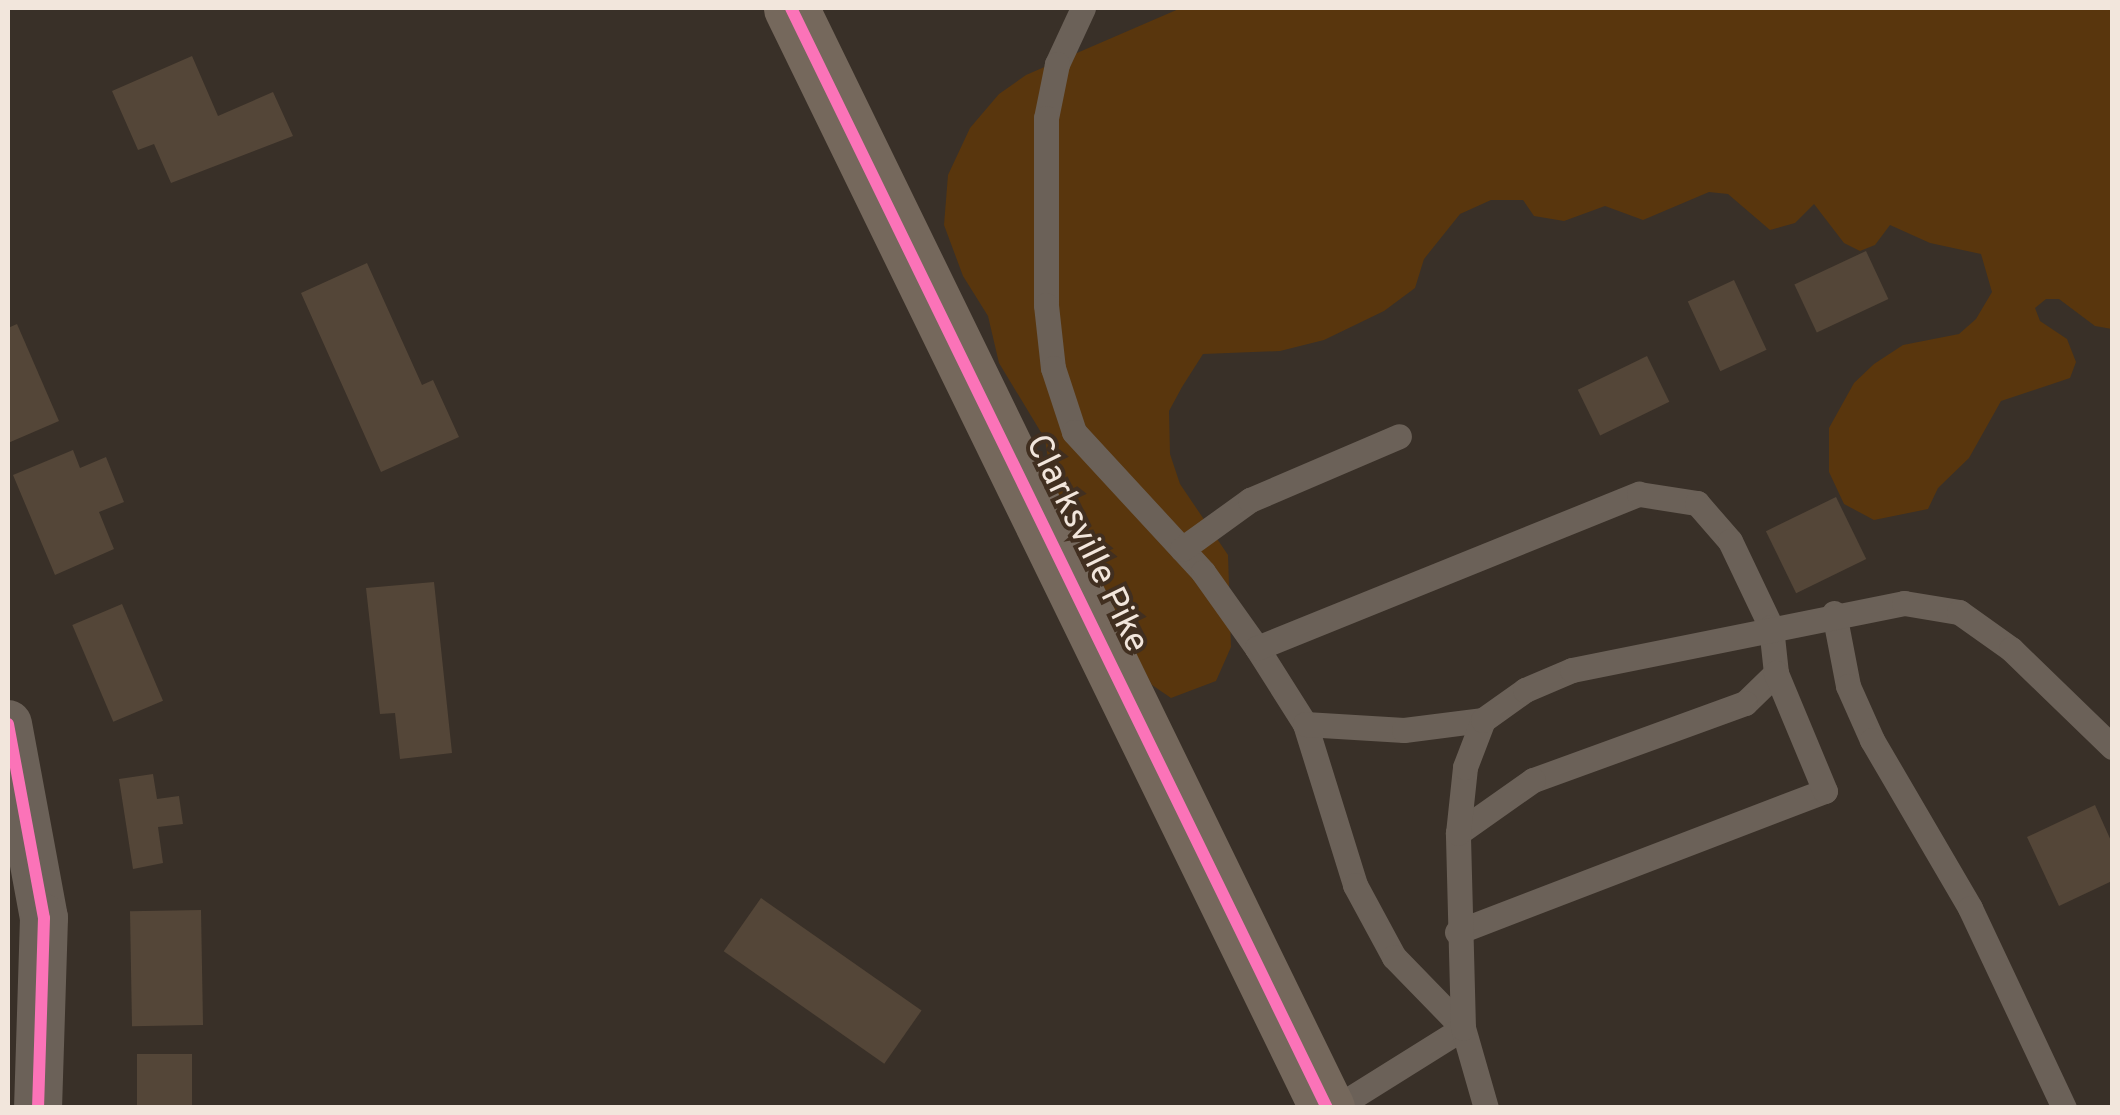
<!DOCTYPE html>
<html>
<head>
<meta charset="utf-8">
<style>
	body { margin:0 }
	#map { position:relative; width:2120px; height:1115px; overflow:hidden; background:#393028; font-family:Overpass,sans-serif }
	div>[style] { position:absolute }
	.green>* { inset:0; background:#59360d }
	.building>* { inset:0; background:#544638; transform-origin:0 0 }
	.lane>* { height:25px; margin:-12.5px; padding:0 12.5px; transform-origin:12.5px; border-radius:12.5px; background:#6b6158 }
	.street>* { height:48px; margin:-24px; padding:0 24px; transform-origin:24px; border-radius:24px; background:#6b6158 }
	.primary>* { height:55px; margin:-27.5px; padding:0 27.5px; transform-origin:27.5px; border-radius:27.5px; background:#75685c }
	.cycleway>* { height:12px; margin:-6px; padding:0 6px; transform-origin:6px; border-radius:6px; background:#fb73b8 }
	span { translate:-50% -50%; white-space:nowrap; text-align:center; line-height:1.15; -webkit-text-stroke:8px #412f20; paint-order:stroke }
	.street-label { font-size:35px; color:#f2e6dc }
	.frame { position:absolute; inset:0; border:10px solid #f2e6dc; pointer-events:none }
</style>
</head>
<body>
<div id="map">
	<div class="green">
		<i style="clip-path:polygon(1181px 8px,2112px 8px,2112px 329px,2095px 326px,2059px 299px,2046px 299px,2035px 308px,2040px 321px,2067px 339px,2076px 362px,2070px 378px,2001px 401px,1969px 458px,1938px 488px,1928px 509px,1874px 520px,1844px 504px,1829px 472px,1829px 428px,1854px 383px,1874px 364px,1903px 345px,1959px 334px,1976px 319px,1992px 292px,1981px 254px,1930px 243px,1890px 225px,1875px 245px,1860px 251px,1844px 243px,1814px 204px,1795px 223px,1770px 230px,1728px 194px,1709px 192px,1643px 220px,1605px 206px,1564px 221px,1534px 216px,1523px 200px,1491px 200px,1460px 214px,1424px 259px,1415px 288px,1384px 311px,1324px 340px,1280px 351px,1203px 354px,1182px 387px,1169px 411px,1170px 454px,1180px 484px,1228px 555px,1231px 647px,1216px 681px,1171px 698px,1152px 685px,1114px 614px,1051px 479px,1045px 439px,999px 363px,988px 316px,963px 276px,944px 225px,948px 175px,970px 128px,999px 94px,1026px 75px)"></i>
	</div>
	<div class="building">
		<i style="clip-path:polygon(192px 56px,218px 116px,273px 92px,293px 136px,171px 183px,154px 144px,138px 150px,112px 91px)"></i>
		<i style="left:1866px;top:251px;width:53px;height:79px;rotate:65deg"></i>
		<i style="clip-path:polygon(367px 263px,422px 385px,433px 380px,459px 437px,381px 472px,301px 293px)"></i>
		<i style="left:1734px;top:280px;width:77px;height:51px;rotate:65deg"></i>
		<i style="clip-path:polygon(17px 324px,59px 421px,8px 443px,8px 328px)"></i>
		<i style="left:1647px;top:356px;width:51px;height:77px;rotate:64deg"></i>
		<i style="clip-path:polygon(73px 450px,80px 468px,106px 457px,124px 502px,99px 512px,114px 549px,55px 575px,13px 475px)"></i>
		<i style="left:1836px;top:497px;width:69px;height:78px;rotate:64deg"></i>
		<i style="clip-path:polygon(434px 582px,452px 753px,400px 759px,395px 713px,380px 714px,366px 588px)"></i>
		<i style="left:122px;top:604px;width:105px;height:54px;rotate:67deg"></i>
		<i style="clip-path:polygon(153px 774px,157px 799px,179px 796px,183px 824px,158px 827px,163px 863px,133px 869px,119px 779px)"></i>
		<i style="clip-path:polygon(2095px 805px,2112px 843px,2112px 881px,2059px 906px,2027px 837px)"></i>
		<i style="left:761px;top:898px;width:196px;height:65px;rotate:35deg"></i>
		<i style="left:201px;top:910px;width:115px;height:71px;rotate:89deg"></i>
		<i style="left:137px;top:1054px;width:55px;height:54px"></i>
	</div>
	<div class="lane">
		<i style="left:1083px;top:8px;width:62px;rotate:114.9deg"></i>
		<i style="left:1057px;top:64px;width:55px;rotate:101.5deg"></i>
		<i style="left:1046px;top:118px;width:187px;rotate:90deg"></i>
		<i style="left:1046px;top:305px;width:63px;rotate:83.7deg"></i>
		<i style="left:1053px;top:368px;width:67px;rotate:71.8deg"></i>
		<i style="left:1074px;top:432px;width:190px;rotate:47.3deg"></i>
		<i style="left:1203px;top:572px;width:93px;rotate:54.6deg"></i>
		<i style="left:1257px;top:648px;width:90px;rotate:57.7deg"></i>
		<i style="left:1305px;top:724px;width:169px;rotate:72.7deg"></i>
		<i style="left:1355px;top:885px;width:82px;rotate:61.6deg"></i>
		<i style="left:1394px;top:957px;width:99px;rotate:45.8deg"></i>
		<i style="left:1463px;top:1028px;width:151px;rotate:148deg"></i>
		<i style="left:1182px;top:549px;width:84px;rotate:-35.8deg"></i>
		<i style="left:1250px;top:500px;width:162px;rotate:-23.2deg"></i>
		<i style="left:1834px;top:613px;width:74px;rotate:79.1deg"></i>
		<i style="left:1848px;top:686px;width:59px;rotate:66deg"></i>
		<i style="left:1872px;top:740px;width:194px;rotate:59.7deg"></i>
		<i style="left:1970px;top:908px;width:221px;rotate:64.8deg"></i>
		<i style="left:1257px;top:648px;width:412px;rotate:-22deg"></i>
		<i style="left:1639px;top:494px;width:59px;rotate:8.8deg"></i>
		<i style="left:1697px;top:503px;width:50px;rotate:49deg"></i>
		<i style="left:1730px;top:541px;width:95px;rotate:64.5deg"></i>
		<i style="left:1771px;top:627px;width:46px;rotate:83.8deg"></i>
		<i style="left:1776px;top:673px;width:43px;rotate:135.9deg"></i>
		<i style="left:1745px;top:703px;width:226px;rotate:160deg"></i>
		<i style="left:1533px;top:780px;width:92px;rotate:144.8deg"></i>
		<i style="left:1305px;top:724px;width:99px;rotate:3.5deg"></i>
		<i style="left:1404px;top:730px;width:80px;rotate:-7.2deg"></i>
		<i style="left:1457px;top:932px;width:394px;rotate:-21deg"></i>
		<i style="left:1825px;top:791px;width:128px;rotate:-112.6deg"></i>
		<i style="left:1486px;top:1108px;width:83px;rotate:-106deg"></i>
		<i style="left:1463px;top:1028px;width:195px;rotate:-91.5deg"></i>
		<i style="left:1458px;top:833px;width:66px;rotate:-83.9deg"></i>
		<i style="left:1465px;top:767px;width:50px;rotate:-69deg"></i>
		<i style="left:1483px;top:720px;width:52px;rotate:-35.5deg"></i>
		<i style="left:1525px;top:690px;width:51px;rotate:-23.1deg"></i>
		<i style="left:1572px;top:670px;width:339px;rotate:-11.4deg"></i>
		<i style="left:1904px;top:603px;width:56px;rotate:9.3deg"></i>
		<i style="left:1959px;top:612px;width:64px;rotate:35.4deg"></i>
		<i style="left:2011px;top:649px;width:141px;rotate:44.1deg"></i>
	</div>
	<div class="street">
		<i style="left:8px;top:724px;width:197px;rotate:79.5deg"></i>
		<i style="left:44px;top:918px;width:190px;rotate:91.8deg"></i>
	</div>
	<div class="primary">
		<i style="left:791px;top:8px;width:1224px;rotate:64.02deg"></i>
	</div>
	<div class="cycleway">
		<i style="left:791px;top:8px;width:1224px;rotate:64.02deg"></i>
		<i style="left:8px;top:724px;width:197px;rotate:79.5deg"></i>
		<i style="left:44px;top:918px;width:190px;rotate:91.8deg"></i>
	</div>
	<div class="street-label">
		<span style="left:1086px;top:544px;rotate:64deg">Clarksville Pike</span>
	</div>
	<div class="frame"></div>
</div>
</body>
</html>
